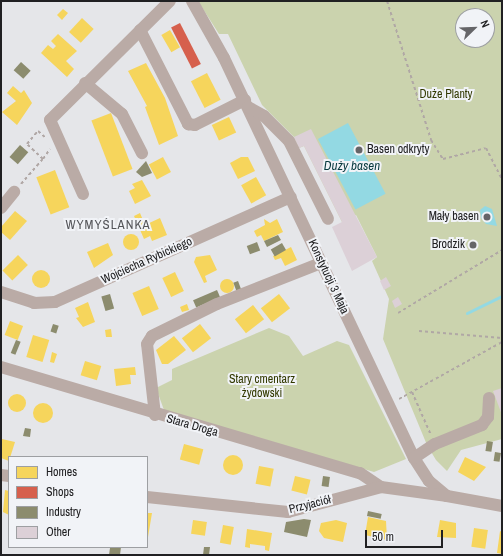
<!DOCTYPE html>
<html>
<head>
<meta charset="utf-8">
<style>
	body { margin:0 }
	#map { position:relative; width:503px; height:556px; overflow:hidden; background:#e5e6e9; font-family:"Archivo Narrow",sans-serif }
	div>[style] { position:absolute }
	.green>* { inset:0; background:#cbd3ae }
	.water>* { inset:0; background:#93d9e3; transform-origin:0 0 }
	.homes>* { inset:0; background:#f6d55c; transform-origin:0 0 }
	.round { border-radius:50% }
	.shops>* { inset:0; background:#d6604d; transform-origin:0 0 }
	.industry>* { inset:0; background:#8c8c6e; transform-origin:0 0 }
	.stream>* { height:3px; margin:-1.5px; padding:0 1.5px; transform-origin:1.5px; border-radius:1.5px; background:#93d9e3 }
	.building>* { inset:0; background:#dcd0d7 }
	.path>* { height:2px; margin-top:-1px; transform-origin:0; background:repeating-linear-gradient(90deg,#b0a7a5 0 3px,transparent 0 6px) }
	.minor>* { height:12px; margin:-6px; padding:0 6px; transform-origin:6px; border-radius:6px; background:#baaba6 }
	.dots>* { width:11px; height:11px; translate:-50% -50%; box-sizing:border-box; border:2px solid #f1f3f7; border-radius:50% }
	span { translate:-50% -50%; white-space:nowrap; text-align:center; line-height:1.15; -webkit-text-stroke:4px #f1f3f7; paint-order:stroke }
	.park-label { font-size:12px; color:#323900 }
	.poi-label { font-size:12px; color:#202022 }
	.left { translate:0 -50%; text-align:left }
	.right { translate:-100% -50%; text-align:right }
	.street-label { font-size:12px; color:#202022 }
	.water-label { font-size:13px; color:#07393e; font-style:italic }
	.neighbourhood-label { font-size:13px; color:#535458; letter-spacing:1px }
	.frame { position:absolute; inset:0; border:2px solid #202022; pointer-events:none }
	.legend { position:absolute; left:8px; top:456px; width:140px; height:92px; box-sizing:border-box; background:#f1f3f7; border:1px solid #9d9fa2; margin:0; padding:5px 7px; list-style:none; font-size:12px; color:#202022 }
	.legend li { display:flex; align-items:center; gap:8px; height:20px }
	.legend b { width:20px; border:1px solid #9d9fa2 }
	.north { position:absolute; left:455px; top:8px; width:40px; height:40px; box-sizing:border-box; background:#f1f3f7; border:1px solid #9d9fa2; border-radius:50%; rotate:67deg; font-size:11px; font-weight:700; line-height:16px; text-align:center; color:#202022 }
	.north::after { content:''; display:block; margin:auto; width:14px; height:18px; background:#656568; clip-path:polygon(50% 0,100% 100%,50% 72%,0 100%) }
	.scale { position:absolute; left:365px; top:530px; width:78px; height:18px; box-sizing:border-box; border:2px solid #202022; border-top:0; padding-left:5px; font-size:12px; line-height:14px; white-space:nowrap; color:#202022; -webkit-text-stroke:3px #f1f3f7; paint-order:stroke }
</style>
</head>
<body>
<div id="map">
	<div class="green">
		<i style="clip-path:polygon(evenodd,198px 1px,502px 1px,502px 439px,461px 450px,447px 471px,436px 460px,427px 445px,383px 339px,389px 299px,372px 261px,377px 257px,356px 215px,342px 222px,304px 146px,299px 148px,294px 137px,262px 105px,228px 34px,219px 34px,198px 1px,463px 16px,487px 16px,487px 40px,463px 40px,463px 16px)"></i>
		<i style="clip-path:polygon(269px 328px,289px 336px,303px 356px,337px 341px,349px 345px,406px 459px,374px 472px,164px 410px,156px 388px,172px 380px,172px 369px)"></i>
	</div>
	<div class="water">
		<i style="left:348px;top:123px;width:80px;height:34px;rotate:62deg"></i>
		<i style="clip-path:polygon(485px 206px,492px 209px,497px 226px,486px 224px,481px 218px,480px 210px)"></i>
	</div>
	<div class="homes">
		<i style="clip-path:polygon(63px 9px,68px 13px,62px 20px,57px 15px)"></i>
		<i style="left:82px;top:18px;width:16px;height:19px;rotate:43deg"></i>
		<i style="left:170px;top:30px;width:20px;height:10px;rotate:60deg"></i>
		<i style="clip-path:polygon(58px 34px,77px 51px,66px 61px,74px 69px,67px 77px,41px 53px,48px 45px,53px 49px,56px 46px,51px 41px)"></i>
		<i style="clip-path:polygon(146px 63px,165px 98px,178px 136px,159px 145px,145px 107px,147px 106px,128px 71px)"></i>
		<i style="left:207px;top:73px;width:30px;height:18px;rotate:63deg"></i>
		<i style="clip-path:polygon(13px 86px,21px 93px,24px 90px,32px 103px,17px 125px,2px 112px,16px 101px,7px 93px)"></i>
		<i style="left:111px;top:113px;width:60px;height:21px;rotate:69deg"></i>
		<i style="left:229px;top:117px;width:17px;height:19px;rotate:65deg"></i>
		<i style="left:163px;top:157px;width:17px;height:16px;rotate:62deg"></i>
		<i style="clip-path:polygon(241px 157px,248px 157px,255px 171px,238px 179px,230px 163px)"></i>
		<i style="left:55px;top:170px;width:40px;height:20px;rotate:69deg"></i>
		<i style="left:256px;top:177px;width:21px;height:17px;rotate:61deg"></i>
		<i style="clip-path:polygon(142px 180px,151px 196px,135px 204px,129px 191px,135px 188px,132px 184px)"></i>
		<i style="clip-path:polygon(15px 211px,27px 221px,10px 240px,1px 232px,1px 227px)"></i>
		<i style="clip-path:polygon(140px 213px,145px 225px,160px 218px,167px 235px,152px 241px,150px 236px,144px 239px,134px 216px)"></i>
		<i style="clip-path:polygon(264px 219px,270px 223px,277px 219px,283px 232px,264px 241px,261px 235px,257px 237px,254px 231px,265px 225px)"></i>
		<i class="round" style="left:123px;top:234px;width:16px;height:16px"></i>
		<i style="clip-path:polygon(108px 243px,113px 255px,94px 268px,87px 252px)"></i>
		<i style="clip-path:polygon(291px 247px,297px 260px,285px 266px,281px 258px,275px 260px,273px 256px)"></i>
		<i style="left:18px;top:255px;width:14px;height:22px;rotate:45deg"></i>
		<i style="clip-path:polygon(210px 255px,217px 270px,205px 276px,207px 282px,204px 283px,194px 262px,196px 257px)"></i>
		<i class="round" style="left:32px;top:270px;width:18px;height:18px"></i>
		<i style="left:175px;top:272px;width:21px;height:14px;rotate:65deg"></i>
		<i class="round" style="left:220px;top:279px;width:14px;height:14px"></i>
		<i style="left:149px;top:286px;width:25px;height:18px;rotate:67deg"></i>
		<i style="left:279px;top:294px;width:18px;height:23px;rotate:52deg"></i>
		<i style="clip-path:polygon(88px 302px,95px 322px,83px 327px,76px 318px,79px 317px,75px 308px)"></i>
		<i style="clip-path:polygon(187px 304px,189px 310px,182px 312px,180px 307px)"></i>
		<i style="left:253px;top:305px;width:18px;height:23px;rotate:52deg"></i>
		<i style="left:10px;top:321px;width:14px;height:15px;rotate:21deg"></i>
		<i style="left:200px;top:324px;width:18px;height:23px;rotate:52deg"></i>
		<i style="clip-path:polygon(111px 329px,112px 337px,106px 337px,105px 330px)"></i>
		<i style="left:33px;top:335px;width:17px;height:23px;rotate:17deg"></i>
		<i style="clip-path:polygon(174px 336px,186px 350px,168px 364px,162px 364px,156px 350px)"></i>
		<i style="clip-path:polygon(52px 352px,57px 354px,54px 363px,50px 362px)"></i>
		<i style="left:85px;top:361px;width:17px;height:15px;rotate:17deg"></i>
		<i style="clip-path:polygon(135px 367px,136px 375px,130px 375px,131px 384px,116px 386px,114px 369px)"></i>
		<i class="round" style="left:8px;top:394px;width:18px;height:18px"></i>
		<i class="round" style="left:33px;top:403px;width:20px;height:20px"></i>
		<i style="clip-path:polygon(2px 439px,15px 442px,9px 461px,1px 458px)"></i>
		<i style="left:184px;top:444px;width:20px;height:16px;rotate:15deg"></i>
		<i class="round" style="left:223px;top:455px;width:20px;height:20px"></i>
		<i style="clip-path:polygon(465px 457px,486px 467px,474px 481px,458px 472px)"></i>
		<i style="left:259px;top:466px;width:15px;height:18px;rotate:11deg"></i>
		<i style="left:295px;top:476px;width:16px;height:15px;rotate:14deg"></i>
		<i style="clip-path:polygon(5px 490px,9px 491px,9px 515px,3px 512px)"></i>
		<i style="clip-path:polygon(147px 513px,152px 513px,148px 537px,147px 537px)"></i>
		<i style="clip-path:polygon(368px 517px,386px 521px,387px 540px,365px 535px)"></i>
		<i style="left:193px;top:520px;width:14px;height:14px;rotate:8deg"></i>
		<i style="clip-path:polygon(336px 520px,347px 523px,343px 542px,324px 538px,319px 531px,321px 523px)"></i>
		<i style="clip-path:polygon(440px 520px,456px 523px,456px 538px,437px 537px)"></i>
		<i style="left:223px;top:525px;width:11px;height:18px;rotate:10deg"></i>
		<i style="left:474px;top:528px;width:14px;height:19px;rotate:8deg"></i>
		<i style="clip-path:polygon(247px 529px,272px 533px,269px 551px,265px 550px,265px 546px,250px 544px,250px 548px,245px 547px)"></i>
		<i style="clip-path:polygon(500px 531px,502px 532px,502px 554px,497px 553px)"></i>
	</div>
	<div class="shops">
		<i style="left:180px;top:23px;width:46px;height:10px;rotate:63deg"></i>
	</div>
	<div class="industry">
		<i style="left:21px;top:62px;width:13px;height:11px;rotate:42deg"></i>
		<i style="left:20px;top:145px;width:11px;height:16px;rotate:41deg"></i>
		<i style="clip-path:polygon(146px 161px,152px 173px,142px 177px,136px 172px)"></i>
		<i style="clip-path:polygon(278px 235px,281px 240px,267px 247px,264px 241px)"></i>
		<i style="left:257px;top:242px;width:9px;height:11px;rotate:69deg"></i>
		<i style="left:282px;top:243px;width:8px;height:13px;rotate:60deg"></i>
		<i style="left:238px;top:281px;width:9px;height:5px;rotate:69deg"></i>
		<i style="left:217px;top:290px;width:8px;height:26px;rotate:67deg"></i>
		<i style="left:110px;top:294px;width:15px;height:9px;rotate:74deg"></i>
		<i style="left:53px;top:324px;width:6px;height:8px;rotate:18deg"></i>
		<i style="left:16px;top:340px;width:5px;height:14px;rotate:22deg"></i>
		<i style="clip-path:polygon(25px 428px,31px 429px,30px 437px,23px 436px)"></i>
		<i style="left:487px;top:441px;width:6px;height:10px;rotate:9deg"></i>
		<i style="left:495px;top:452px;width:6px;height:9px;rotate:9deg"></i>
		<i style="left:323px;top:476px;width:7px;height:10px;rotate:8deg"></i>
		<i style="left:368px;top:511px;width:14px;height:5px;rotate:12deg"></i>
		<i style="clip-path:polygon(304px 519px,311px 520px,307px 537px,284px 532px,286px 522px)"></i>
		<i style="clip-path:polygon(115px 547px,121px 547px,120px 555px,109px 555px,110px 548px)"></i>
		<i style="clip-path:polygon(204px 547px,210px 547px,209px 555px,203px 555px)"></i>
	</div>
	<div class="stream">
		<i style="left:467px;top:313px;width:39px;rotate:-26deg"></i>
	</div>
	<div class="building">
		<i style="clip-path:polygon(311px 129px,377px 257px,352px 271px,332px 227px,342px 222px,304px 146px,299px 148px,294px 137px)"></i>
		<i style="clip-path:polygon(386px 277px,391px 286px,384px 290px,380px 281px)"></i>
		<i style="clip-path:polygon(398px 297px,402px 304px,395px 308px,392px 301px)"></i>
		<i style="clip-path:polygon(502px 388px,502px 415px,493px 391px)"></i>
	</div>
	<div class="path">
		<i style="left:387px;top:1px;width:146px;rotate:72.4deg"></i>
		<i style="left:431px;top:140px;width:22px;rotate:58deg"></i>
		<i style="left:443px;top:159px;width:44px;rotate:-14.3deg"></i>
		<i style="left:486px;top:148px;width:36px;rotate:63deg"></i>
		<i style="left:43px;top:159px;width:12px;rotate:-55deg"></i>
		<i style="left:21px;top:184px;width:33px;rotate:-49deg"></i>
		<i style="left:43px;top:159px;width:22px;rotate:-137deg"></i>
		<i style="left:27px;top:144px;width:17px;rotate:-50deg"></i>
		<i style="left:38px;top:131px;width:9px;rotate:41deg"></i>
		<i style="left:398px;top:313px;width:122px;rotate:-31.2deg"></i>
		<i style="left:419px;top:331px;width:83px;rotate:4.8deg"></i>
		<i style="left:412px;top:392px;width:47px;rotate:66.2deg"></i>
		<i style="left:399px;top:399px;width:118px;rotate:-29deg"></i>
	</div>
	<div class="minor">
		<i style="left:192px;top:1px;width:65px;rotate:60.7deg"></i>
		<i style="left:224px;top:58px;width:443px;rotate:64.6deg"></i>
		<i style="left:414px;top:458px;width:27px;rotate:57deg"></i>
		<i style="left:429px;top:481px;width:23px;rotate:40deg"></i>
		<i style="left:447px;top:496px;width:56px;rotate:10.3deg"></i>
		<i style="left:140px;top:30px;width:106px;rotate:62.9deg"></i>
		<i style="left:188px;top:124px;width:7px;rotate:8deg"></i>
		<i style="left:195px;top:125px;width:56px;rotate:-26.6deg"></i>
		<i style="left:85px;top:83px;width:48px;rotate:40deg"></i>
		<i style="left:122px;top:114px;width:44px;rotate:62.9deg"></i>
		<i style="left:248px;top:107px;width:18px;rotate:29deg"></i>
		<i style="left:264px;top:116px;width:35px;rotate:45deg"></i>
		<i style="left:289px;top:141px;width:87px;rotate:63.4deg"></i>
		<i style="left:83px;top:194px;width:81px;rotate:-114deg"></i>
		<i style="left:50px;top:120px;width:169px;rotate:-44.8deg"></i>
		<i style="left:1px;top:208px;width:21px;rotate:-51deg"></i>
		<i style="left:1px;top:292px;width:35px;rotate:18deg"></i>
		<i style="left:34px;top:303px;width:21px;rotate:-3deg"></i>
		<i style="left:55px;top:302px;width:258px;rotate:-24deg"></i>
		<i style="left:1px;top:367px;width:374px;rotate:16.5deg"></i>
		<i style="left:360px;top:473px;width:25px;rotate:34deg"></i>
		<i style="left:155px;top:415px;width:71px;rotate:-96.4deg"></i>
		<i style="left:147px;top:344px;width:9px;rotate:-58deg"></i>
		<i style="left:152px;top:336px;width:72px;rotate:-26.2deg"></i>
		<i style="left:217px;top:304px;width:112px;rotate:-21.5deg"></i>
		<i style="left:414px;top:458px;width:25px;rotate:-34deg"></i>
		<i style="left:435px;top:444px;width:51px;rotate:-22deg"></i>
		<i style="left:482px;top:425px;width:10px;rotate:-53deg"></i>
		<i style="left:488px;top:417px;width:19px;rotate:-87deg"></i>
		<i style="left:1px;top:475px;width:8px;rotate:7deg"></i>
		<i style="left:147px;top:497px;width:142px;rotate:6.1deg"></i>
		<i style="left:288px;top:512px;width:96px;rotate:-15deg"></i>
		<i style="left:381px;top:487px;width:67px;rotate:7.8deg"></i>
	</div>
	<div class="dots">
		<i style="left:359px;top:150px;background:#656568"></i>
		<i style="left:487px;top:217px;background:#656568"></i>
		<i style="left:473px;top:245px;background:#656568"></i>
	</div>
	<div class="park-label">
		<span style="left:446px;top:95px">Duże Planty</span>
		<span style="left:262px;top:387px">Stary cmentarz<br>żydowski</span>
	</div>
	<div class="poi-label">
		<span class="left" style="left:367px;top:150px">Basen odkryty</span>
		<span class="right" style="left:479px;top:217px">Mały basen</span>
		<span class="right" style="left:465px;top:245px">Brodzik</span>
	</div>
	<div class="street-label">
		<span style="left:147px;top:261px;rotate:-24deg">Wojciecha Rybickiego</span>
		<span style="left:328px;top:277px;rotate:65deg">Konstytucji 3 Maja</span>
		<span style="left:192px;top:426px;rotate:16deg">Stara Droga</span>
		<span style="left:310px;top:505px;rotate:-14deg">Przyjaciół</span>
	</div>
	<div class="water-label">
		<span style="left:352px;top:166px">Duży basen</span>
	</div>
	<div class="neighbourhood-label">
		<span style="left:108px;top:225px">WYMYŚLANKA</span>
	</div>
	<div class="frame"></div>
	<ul class="legend">
	<li><b style="height:11px;background:#f6d55c"></b>Homes</li>
	<li><b style="height:11px;background:#d6604d"></b>Shops</li>
	<li><b style="height:11px;background:#8c8c6e"></b>Industry</li>
	<li><b style="height:11px;background:#dcd0d7"></b>Other</li>
	</ul>
	<div class="north">N</div>
	<div class="scale">50 m</div>
</div>
</body>
</html>
